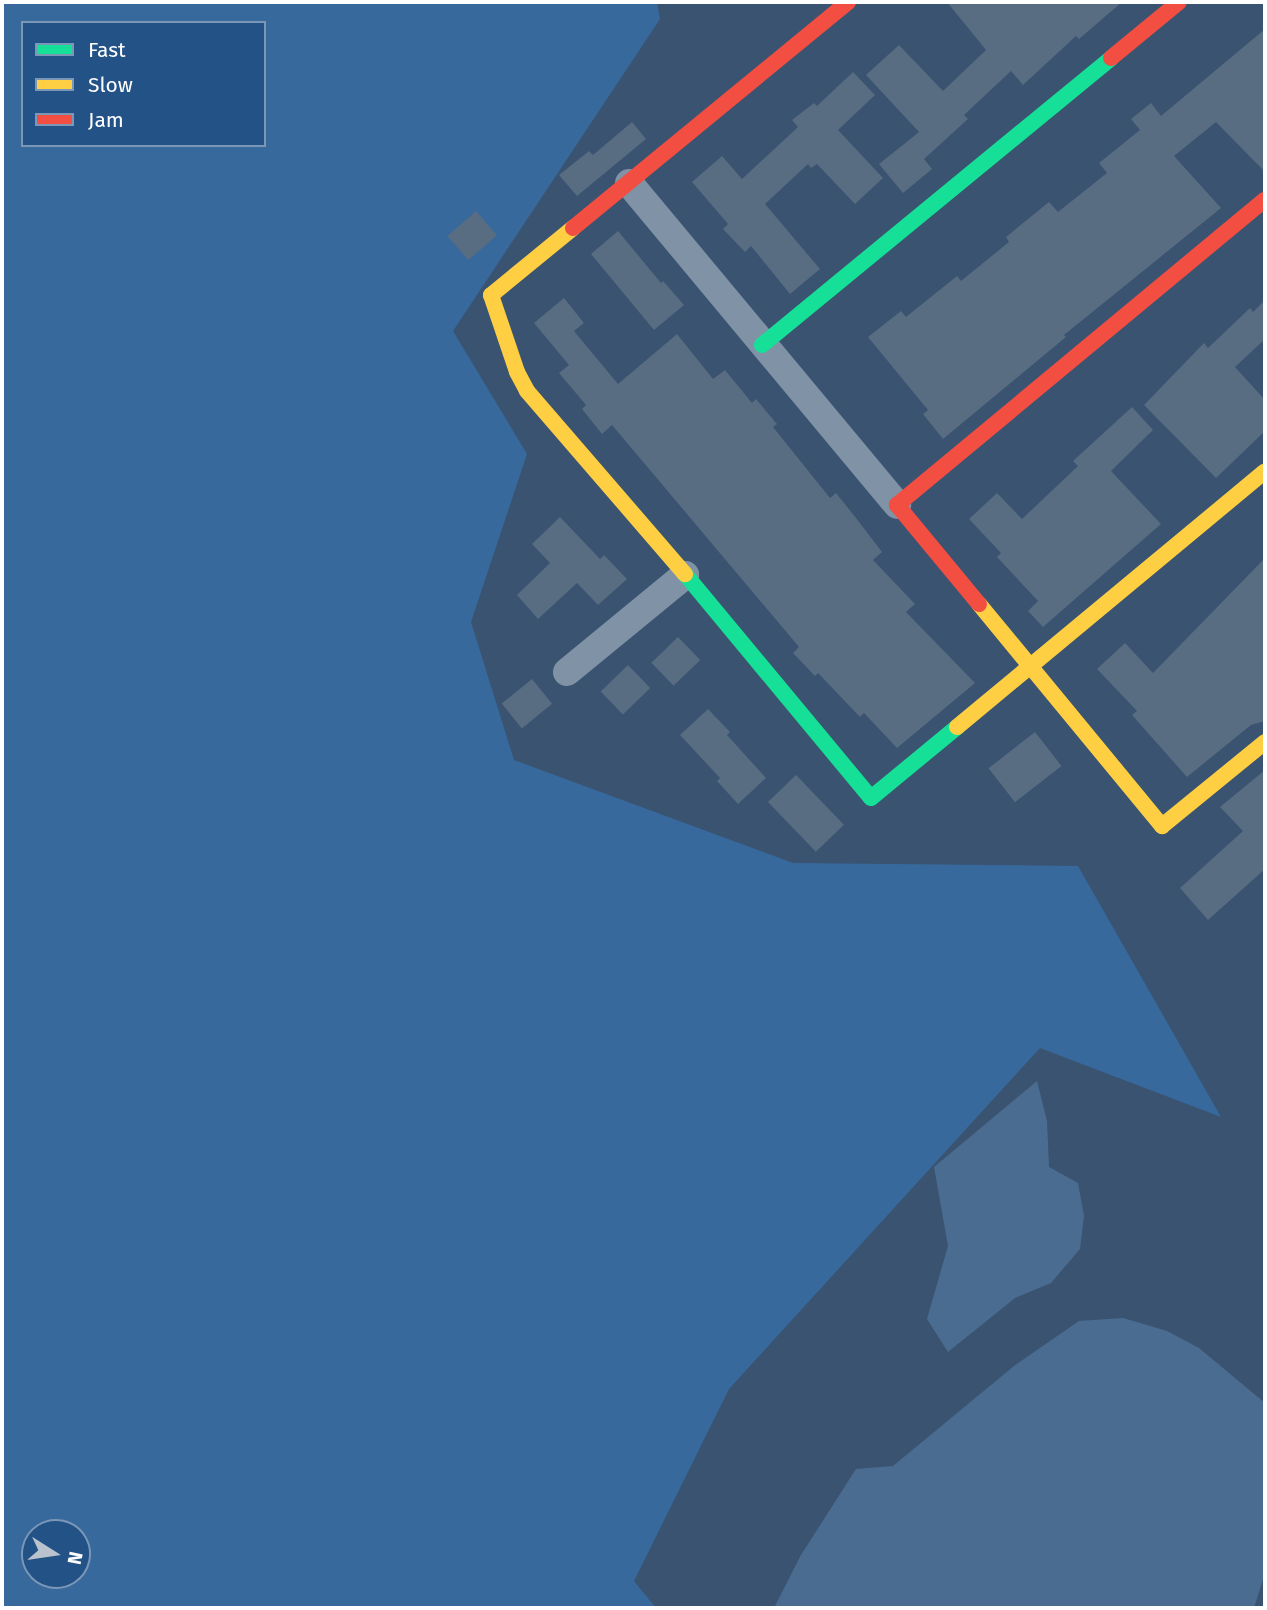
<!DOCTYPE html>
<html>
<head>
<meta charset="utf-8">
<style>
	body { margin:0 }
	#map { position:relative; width:1267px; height:1610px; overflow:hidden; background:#3a5370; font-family:"Fira Sans",sans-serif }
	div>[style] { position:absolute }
	.green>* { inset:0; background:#37699d }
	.water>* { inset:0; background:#4b6c91 }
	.building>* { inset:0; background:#586c82; transform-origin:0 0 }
	.street>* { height:28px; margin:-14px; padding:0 14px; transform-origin:14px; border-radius:14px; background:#8092a6 }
	.fast>* { height:16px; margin:-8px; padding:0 8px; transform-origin:8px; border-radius:8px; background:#16e098 }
	.slow>* { height:16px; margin:-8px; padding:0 8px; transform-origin:8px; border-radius:8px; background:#ffcf43 }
	.jam>* { height:16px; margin:-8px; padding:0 8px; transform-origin:8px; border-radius:8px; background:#f24e42 }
	span { translate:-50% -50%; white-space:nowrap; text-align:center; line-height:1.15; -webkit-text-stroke:6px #235287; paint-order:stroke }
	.frame { position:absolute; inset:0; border:4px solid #fff; pointer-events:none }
	.legend { position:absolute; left:21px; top:21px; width:245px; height:126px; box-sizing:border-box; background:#235287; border:2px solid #7b97b7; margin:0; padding:9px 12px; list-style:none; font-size:21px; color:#fff }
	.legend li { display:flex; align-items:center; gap:14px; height:35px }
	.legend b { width:35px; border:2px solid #7b97b7 }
	.north { position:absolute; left:21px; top:1519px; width:70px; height:70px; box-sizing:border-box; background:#235287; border:2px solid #7b97b7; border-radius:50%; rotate:102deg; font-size:19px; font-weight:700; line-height:28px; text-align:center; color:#fff }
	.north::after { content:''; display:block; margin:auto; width:24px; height:32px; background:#bac3cd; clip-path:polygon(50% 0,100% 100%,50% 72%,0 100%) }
</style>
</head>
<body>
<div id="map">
	<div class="green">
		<i style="clip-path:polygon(evenodd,2px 2px,657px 2px,660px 19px,453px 331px,527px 454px,471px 622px,514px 760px,793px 863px,1078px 866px,1221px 1117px,1040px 1048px,729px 1389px,634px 1581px,656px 1608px,2px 1608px,2px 2px,23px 23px,264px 23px,264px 145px,23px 145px,23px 23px,2px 2px,35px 1533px,77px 1533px,77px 1575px,35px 1575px,35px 1533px)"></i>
	</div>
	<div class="water">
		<i style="clip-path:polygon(1037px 1081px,1047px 1121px,1049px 1167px,1078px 1183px,1084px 1216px,1080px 1249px,1051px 1283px,1015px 1298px,948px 1352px,927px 1319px,948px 1246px,934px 1167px)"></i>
		<i style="clip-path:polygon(1123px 1318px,1167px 1331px,1199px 1348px,1265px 1403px,1265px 1573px,1254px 1608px,774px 1608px,801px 1555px,856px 1469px,893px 1466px,1014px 1366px,1079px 1321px)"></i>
	</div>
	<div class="building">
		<i style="clip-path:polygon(947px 2px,1122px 2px,1079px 39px,1076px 36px,1023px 85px,1011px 71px,964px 115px,968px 119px,924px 159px,932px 169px,903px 193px,879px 164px,919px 132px,866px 75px,899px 45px,943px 91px,986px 50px)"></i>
		<i style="clip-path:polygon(1265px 29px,1265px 172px,1216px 122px,1174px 156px,1221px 208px,1064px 335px,1066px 337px,943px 439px,923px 414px,928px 410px,868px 337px,901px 311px,906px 317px,957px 276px,961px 281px,1009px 242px,1006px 237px,1049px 202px,1058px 212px,1107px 173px,1099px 163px,1140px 130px,1131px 119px,1151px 103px,1161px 116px)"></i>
		<i style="clip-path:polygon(853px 72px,875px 95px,838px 130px,883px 178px,855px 204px,817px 164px,811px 168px,808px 164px,765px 204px,820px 269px,790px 294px,751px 246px,745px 252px,723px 229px,728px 224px,692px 182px,722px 156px,742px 179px,798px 127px,792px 120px,814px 103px,817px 106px)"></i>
		<i style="clip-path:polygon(632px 122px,646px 139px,577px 196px,559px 175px,589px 151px,593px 155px)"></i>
		<i style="left:476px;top:211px;width:32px;height:38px;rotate:49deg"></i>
		<i style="clip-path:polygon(618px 231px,661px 283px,663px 281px,684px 305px,654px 330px,591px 254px)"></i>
		<i style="clip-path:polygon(564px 298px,584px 323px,574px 331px,618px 384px,677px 334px,713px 379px,725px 370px,752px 403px,756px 399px,777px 424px,773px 427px,830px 498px,836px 493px,856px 518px,882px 552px,873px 560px,915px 604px,906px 612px,975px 683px,897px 748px,864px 713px,860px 717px,818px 673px,815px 676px,793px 653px,799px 647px,612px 425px,602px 434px,582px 409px,586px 405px,559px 373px,569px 365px,534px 323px)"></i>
		<i style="clip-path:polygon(1265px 300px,1265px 339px,1235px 367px,1265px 400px,1265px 431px,1216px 478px,1144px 405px,1204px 343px,1208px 348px,1250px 308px,1253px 312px)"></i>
		<i style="clip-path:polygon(1132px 407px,1153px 430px,1111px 471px,1161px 524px,1043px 627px,1028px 611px,1038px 601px,997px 557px,1001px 553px,969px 519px,997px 493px,1022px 519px,1078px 466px,1073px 461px)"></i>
		<i style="clip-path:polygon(560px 517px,600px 559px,604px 555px,627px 579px,598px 605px,577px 583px,538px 619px,517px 595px,550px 563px,532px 544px)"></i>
		<i style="clip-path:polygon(1265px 558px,1265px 721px,1251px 725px,1187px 777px,1132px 715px,1137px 711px,1097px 669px,1125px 643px,1153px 673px)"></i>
		<i style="left:678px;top:637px;width:32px;height:37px;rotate:46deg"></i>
		<i style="left:628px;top:665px;width:32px;height:38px;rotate:46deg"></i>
		<i style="left:532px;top:679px;width:32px;height:39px;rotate:51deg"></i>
		<i style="clip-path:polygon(708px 709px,730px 732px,727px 735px,766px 778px,738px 804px,717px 781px,720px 778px,680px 735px)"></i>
		<i style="left:1035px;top:732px;width:43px;height:59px;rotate:52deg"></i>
		<i style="clip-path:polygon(1265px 770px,1265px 869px,1208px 920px,1180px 888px,1243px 831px,1220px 807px)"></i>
		<i style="left:796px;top:775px;width:69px;height:39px;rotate:46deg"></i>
	</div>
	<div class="street">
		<i style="left:629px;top:183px;width:419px;rotate:50.2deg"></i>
		<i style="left:567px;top:672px;width:153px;rotate:-39.4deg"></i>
	</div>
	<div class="fast">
		<i style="left:762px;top:345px;width:452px;rotate:-39.4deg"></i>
		<i style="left:685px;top:574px;width:291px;rotate:50.3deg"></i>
		<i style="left:871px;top:798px;width:112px;rotate:-39.5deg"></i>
	</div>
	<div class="slow">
		<i style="left:573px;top:228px;width:106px;rotate:140.7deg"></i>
		<i style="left:491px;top:295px;width:81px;rotate:71.3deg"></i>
		<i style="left:517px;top:372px;width:21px;rotate:62deg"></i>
		<i style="left:527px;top:391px;width:242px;rotate:49.2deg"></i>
		<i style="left:979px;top:604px;width:288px;rotate:50.5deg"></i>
		<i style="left:1162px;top:826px;width:133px;rotate:-39.2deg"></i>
		<i style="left:957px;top:727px;width:400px;rotate:-39.7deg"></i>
	</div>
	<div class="jam">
		<i style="left:1111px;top:58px;width:88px;rotate:-39.5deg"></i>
		<i style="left:573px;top:228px;width:356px;rotate:-39.4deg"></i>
		<i style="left:979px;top:604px;width:129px;rotate:-129.6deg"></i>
		<i style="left:897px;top:505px;width:478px;rotate:-39.7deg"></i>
	</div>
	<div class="frame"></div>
	<ul class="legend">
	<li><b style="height:9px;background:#16e098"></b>Fast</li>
	<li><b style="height:9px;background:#ffcf43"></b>Slow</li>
	<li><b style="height:9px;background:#f24e42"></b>Jam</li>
	</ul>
	<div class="north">N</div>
</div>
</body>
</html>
